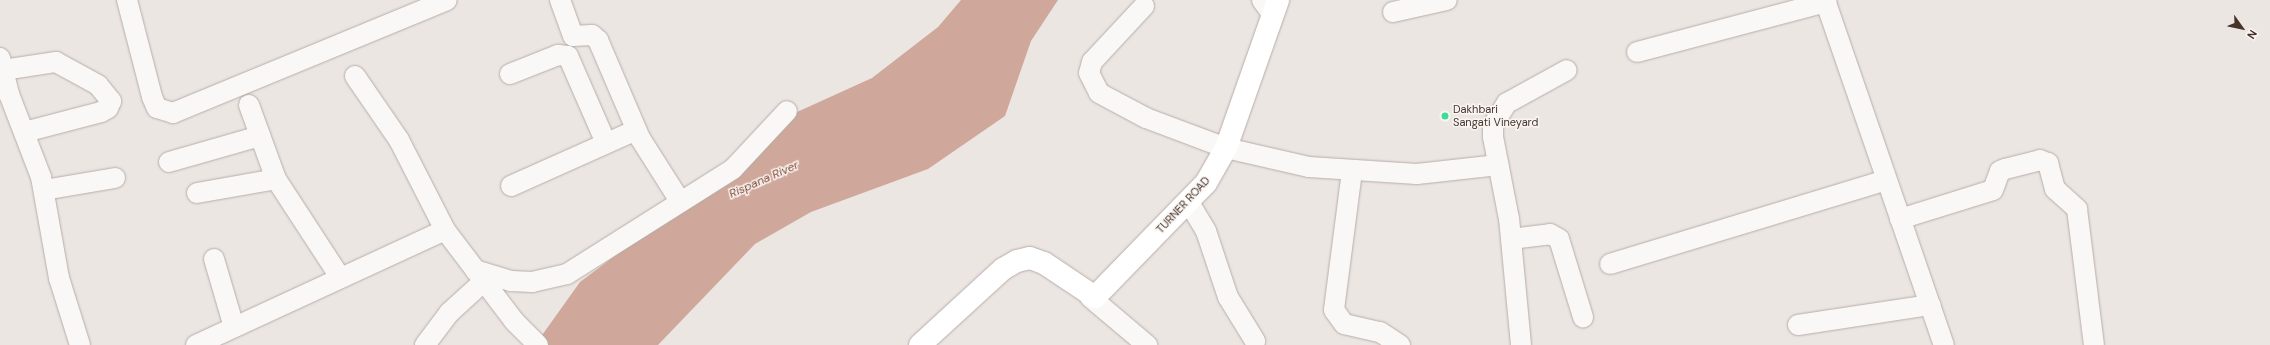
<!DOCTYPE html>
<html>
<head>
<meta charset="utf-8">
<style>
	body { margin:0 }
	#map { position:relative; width:2270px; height:345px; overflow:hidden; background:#ece6e3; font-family:"DM Sans",sans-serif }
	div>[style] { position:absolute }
	.water>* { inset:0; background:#cfa89b }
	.roads { filter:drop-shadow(0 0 1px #b7ada7) drop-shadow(0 0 1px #b7ada7) }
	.minor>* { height:20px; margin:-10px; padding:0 10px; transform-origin:10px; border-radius:10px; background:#faf8f6 }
	.major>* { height:22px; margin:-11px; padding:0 11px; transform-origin:11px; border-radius:11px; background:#fff }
	.dots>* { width:11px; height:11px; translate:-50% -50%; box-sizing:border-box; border:2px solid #f9f5f3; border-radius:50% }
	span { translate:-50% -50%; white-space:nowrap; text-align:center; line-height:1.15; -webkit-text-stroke:3px #f9f5f3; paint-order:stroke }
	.poi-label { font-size:11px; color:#463429 }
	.left { translate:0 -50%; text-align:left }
	.street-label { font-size:11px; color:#463429 }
	.water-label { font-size:12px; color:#7f452f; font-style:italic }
	.north { position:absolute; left:2222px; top:8px; width:40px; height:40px; -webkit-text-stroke:3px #f9f5f3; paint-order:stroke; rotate:123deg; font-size:11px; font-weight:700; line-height:16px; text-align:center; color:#463429 }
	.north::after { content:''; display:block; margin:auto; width:14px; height:18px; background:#463429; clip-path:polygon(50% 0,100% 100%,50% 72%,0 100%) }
</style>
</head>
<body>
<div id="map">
	<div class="water">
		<i style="clip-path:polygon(961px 0,1058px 0,1031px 41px,1005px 116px,928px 169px,811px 212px,755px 244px,658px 345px,535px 345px,580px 282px,683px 205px,786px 117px,872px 78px,938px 27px)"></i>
	</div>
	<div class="roads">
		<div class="minor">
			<i style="left:127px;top:0;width:100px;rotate:75.5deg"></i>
			<i style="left:152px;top:97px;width:12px;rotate:66deg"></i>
			<i style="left:157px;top:108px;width:17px;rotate:17deg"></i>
			<i style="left:173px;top:113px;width:296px;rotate:-22.4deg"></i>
			<i style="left:560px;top:0;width:38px;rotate:70deg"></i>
			<i style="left:573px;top:36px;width:19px;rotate:-3deg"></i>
			<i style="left:592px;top:35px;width:8px;rotate:40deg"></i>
			<i style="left:598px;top:40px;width:107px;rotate:66.8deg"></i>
			<i style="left:640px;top:138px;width:75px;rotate:57.6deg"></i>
			<i style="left:1262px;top:0;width:17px;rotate:54deg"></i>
			<i style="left:1825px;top:0;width:365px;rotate:71deg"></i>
			<i style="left:1144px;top:6px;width:76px;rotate:132.9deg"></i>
			<i style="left:1092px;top:62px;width:11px;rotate:105deg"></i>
			<i style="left:1089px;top:73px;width:22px;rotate:63deg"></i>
			<i style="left:1099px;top:93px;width:53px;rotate:28deg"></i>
			<i style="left:1146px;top:118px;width:85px;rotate:20.6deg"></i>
			<i style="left:1226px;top:148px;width:85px;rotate:12.9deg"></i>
			<i style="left:1309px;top:167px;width:108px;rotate:3.7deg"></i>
			<i style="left:1417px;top:174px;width:82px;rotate:-6.3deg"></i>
			<i style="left:1393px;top:12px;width:55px;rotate:-12.5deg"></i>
			<i style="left:1637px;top:52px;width:196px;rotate:-14.8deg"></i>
			<i style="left:0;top:58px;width:37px;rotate:76deg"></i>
			<i style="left:9px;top:94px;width:89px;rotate:68.9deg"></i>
			<i style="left:41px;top:177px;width:103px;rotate:79.9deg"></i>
			<i style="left:59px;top:278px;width:70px;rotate:72.6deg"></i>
			<i style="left:3px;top:70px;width:54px;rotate:-8.6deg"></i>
			<i style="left:56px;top:62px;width:48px;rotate:28.7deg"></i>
			<i style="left:98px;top:85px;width:21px;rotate:51deg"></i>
			<i style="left:111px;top:101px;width:8px;rotate:113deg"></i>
			<i style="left:108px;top:108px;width:8px;rotate:150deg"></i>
			<i style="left:101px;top:112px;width:79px;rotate:165.3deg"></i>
			<i style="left:510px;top:74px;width:52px;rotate:-21.6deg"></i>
			<i style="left:558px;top:55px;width:10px;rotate:6deg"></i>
			<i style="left:568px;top:56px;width:95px;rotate:66.4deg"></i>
			<i style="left:355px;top:76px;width:78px;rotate:55.5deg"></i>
			<i style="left:399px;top:140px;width:101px;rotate:62.9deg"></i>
			<i style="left:445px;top:230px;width:114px;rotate:52.8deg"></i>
			<i style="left:514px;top:321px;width:34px;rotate:45deg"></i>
			<i style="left:249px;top:105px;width:79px;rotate:70deg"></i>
			<i style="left:276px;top:179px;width:117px;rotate:56.9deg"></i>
			<i style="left:169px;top:162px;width:95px;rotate:-15.9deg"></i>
			<i style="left:1352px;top:171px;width:140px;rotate:97.4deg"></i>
			<i style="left:1334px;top:310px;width:17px;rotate:54deg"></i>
			<i style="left:1344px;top:324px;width:37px;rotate:13deg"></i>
			<i style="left:1380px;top:332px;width:24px;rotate:33deg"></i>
			<i style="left:511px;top:186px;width:137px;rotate:-24.1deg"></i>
			<i style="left:44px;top:190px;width:72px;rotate:-9.6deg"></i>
			<i style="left:197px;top:193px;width:80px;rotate:-10deg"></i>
			<i style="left:1188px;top:201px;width:35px;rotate:59deg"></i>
			<i style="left:1206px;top:231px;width:70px;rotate:71.6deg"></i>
			<i style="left:1228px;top:297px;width:52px;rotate:58.5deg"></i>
			<i style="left:1900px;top:219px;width:97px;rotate:-17.3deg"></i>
			<i style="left:1993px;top:190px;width:20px;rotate:-70deg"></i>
			<i style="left:2000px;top:171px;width:5px;rotate:-22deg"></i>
			<i style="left:2005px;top:169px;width:36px;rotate:-14deg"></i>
			<i style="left:2040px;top:160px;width:9px;rotate:21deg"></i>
			<i style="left:2048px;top:163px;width:27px;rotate:75deg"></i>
			<i style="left:2055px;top:189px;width:30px;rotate:42deg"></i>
			<i style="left:2077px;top:209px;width:137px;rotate:82.9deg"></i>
			<i style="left:1511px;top:239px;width:39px;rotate:-7deg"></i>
			<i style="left:1550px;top:234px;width:10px;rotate:29deg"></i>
			<i style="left:1559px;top:239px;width:82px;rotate:72.9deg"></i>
			<i style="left:214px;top:259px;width:71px;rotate:73.6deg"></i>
			<i style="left:1610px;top:264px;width:288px;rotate:-16.9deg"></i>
			<i style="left:475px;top:270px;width:38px;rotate:17deg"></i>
			<i style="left:511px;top:281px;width:21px;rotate:3deg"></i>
			<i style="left:532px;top:282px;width:36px;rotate:-13deg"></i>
			<i style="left:567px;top:274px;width:196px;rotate:-32.3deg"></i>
			<i style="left:733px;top:169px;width:79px;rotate:-47deg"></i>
			<i style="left:1090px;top:297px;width:75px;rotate:40.1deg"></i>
			<i style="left:1798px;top:325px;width:134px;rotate:-8.6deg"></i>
			<i style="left:196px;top:345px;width:274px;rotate:-24.8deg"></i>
			<i style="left:425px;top:345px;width:40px;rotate:-53deg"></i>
			<i style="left:449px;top:313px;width:47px;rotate:-42.4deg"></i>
			<i style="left:1521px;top:345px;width:127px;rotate:-95.4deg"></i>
			<i style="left:1509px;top:219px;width:84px;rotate:-101deg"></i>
			<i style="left:1493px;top:137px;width:12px;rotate:-90deg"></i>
			<i style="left:1493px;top:125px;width:26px;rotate:-58deg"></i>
			<i style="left:1507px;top:103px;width:68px;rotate:-28.8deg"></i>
		</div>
		<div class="major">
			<i style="left:920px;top:345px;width:113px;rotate:-42.5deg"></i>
			<i style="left:1003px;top:269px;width:16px;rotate:-30deg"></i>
			<i style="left:1017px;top:261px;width:13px;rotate:-13deg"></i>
			<i style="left:1030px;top:258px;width:15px;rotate:20deg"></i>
			<i style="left:1044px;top:263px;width:61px;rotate:33.7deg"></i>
			<i style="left:1095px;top:297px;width:159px;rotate:-45.8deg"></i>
			<i style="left:1206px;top:183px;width:40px;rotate:-60.3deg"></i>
			<i style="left:1226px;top:148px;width:157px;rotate:-70.6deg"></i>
		</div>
	</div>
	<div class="dots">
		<i style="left:1445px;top:116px;background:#3edb99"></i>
	</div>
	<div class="poi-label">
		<span class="left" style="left:1453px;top:116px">Dakhbari<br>Sangati Vineyard</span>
	</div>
	<div class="street-label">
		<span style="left:1183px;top:205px;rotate:-47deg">TURNER ROAD</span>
	</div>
	<div class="water-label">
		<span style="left:764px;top:180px;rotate:-24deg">Rispana River</span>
	</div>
	<div class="north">N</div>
</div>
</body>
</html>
